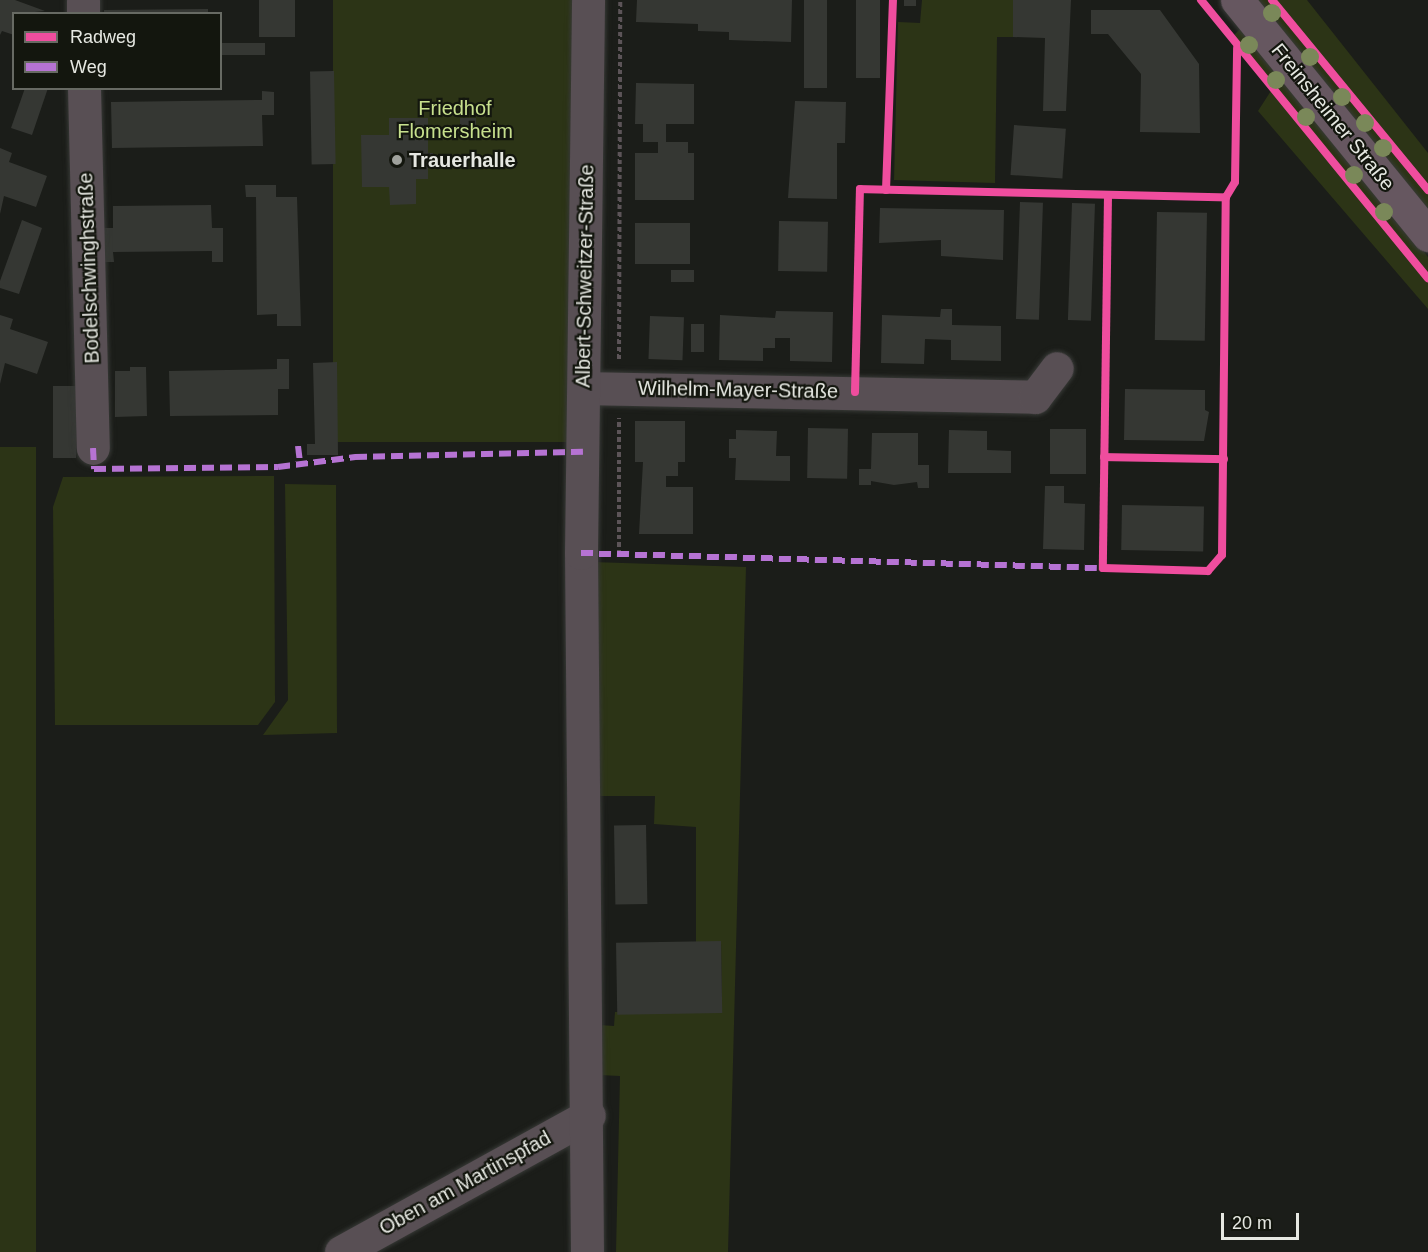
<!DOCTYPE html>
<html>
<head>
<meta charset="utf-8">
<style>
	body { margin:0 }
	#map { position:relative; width:1428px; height:1252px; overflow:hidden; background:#1b1d19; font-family:Helvetica,sans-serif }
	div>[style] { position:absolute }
	.green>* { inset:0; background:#2c3416; transform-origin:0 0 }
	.building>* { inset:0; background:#353733; transform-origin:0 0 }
	.path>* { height:4px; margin-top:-2px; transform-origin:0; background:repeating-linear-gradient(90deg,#5c5458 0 4.5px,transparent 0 7.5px) }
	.roads { filter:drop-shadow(0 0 2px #373936) drop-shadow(0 0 2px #373936) }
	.minor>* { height:33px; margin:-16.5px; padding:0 16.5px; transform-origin:16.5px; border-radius:16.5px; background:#584f54 }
	.major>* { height:33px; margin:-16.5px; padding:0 16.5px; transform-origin:16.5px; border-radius:16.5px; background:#665760 }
	.quiet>* { height:6px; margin-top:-3px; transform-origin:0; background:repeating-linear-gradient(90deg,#b673d3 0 12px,transparent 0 18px) }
	.cycleway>* { height:8px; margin:-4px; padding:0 4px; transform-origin:4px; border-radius:4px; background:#ef4d9e }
	.trees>* { width:18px; height:18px; margin:-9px; border-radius:50%; background:#7a8859 }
	.dots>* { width:16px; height:16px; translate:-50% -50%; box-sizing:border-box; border:3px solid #13160e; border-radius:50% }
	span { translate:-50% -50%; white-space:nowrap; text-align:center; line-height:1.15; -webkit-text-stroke:4.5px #13160e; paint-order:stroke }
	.park-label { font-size:20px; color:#c7e08d }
	.street-label { font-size:20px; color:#e6e8e2 }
	.poi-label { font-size:20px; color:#e6e8e2; font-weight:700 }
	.left { translate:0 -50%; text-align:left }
	.legend { position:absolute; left:12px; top:12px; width:210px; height:78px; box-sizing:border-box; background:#13160e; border:2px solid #676a63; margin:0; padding:8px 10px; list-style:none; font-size:18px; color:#e6e8e2 }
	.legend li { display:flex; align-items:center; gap:12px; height:30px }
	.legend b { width:30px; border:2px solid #676a63 }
	.scale { position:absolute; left:1221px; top:1213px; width:78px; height:27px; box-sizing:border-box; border:3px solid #e6e8e2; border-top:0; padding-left:8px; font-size:18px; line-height:21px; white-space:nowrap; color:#e6e8e2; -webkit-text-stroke:4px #13160e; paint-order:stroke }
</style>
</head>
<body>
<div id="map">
	<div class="green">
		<i style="left:333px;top:0;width:241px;height:442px"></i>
		<i style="clip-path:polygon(922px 0,1013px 0,1013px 37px,997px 37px,995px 183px,894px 180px,898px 22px,920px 23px)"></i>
		<i style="clip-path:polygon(1258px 0,1307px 0,1428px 153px,1428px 210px)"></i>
		<i style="clip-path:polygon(1241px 28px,1428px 257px,1428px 309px,1258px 111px,1274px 86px,1234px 35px)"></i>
		<i style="left:0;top:447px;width:36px;height:805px"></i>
		<i style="clip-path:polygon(274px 476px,275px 702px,258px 725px,55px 725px,53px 507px,63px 477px)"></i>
		<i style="clip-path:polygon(285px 484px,336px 485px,337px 733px,263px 735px,288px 700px)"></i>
		<i style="clip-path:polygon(592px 562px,746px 567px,728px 1252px,616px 1252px,620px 1076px,599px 1075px,600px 1025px,614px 1026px,615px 1012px,722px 1013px,721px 942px,696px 942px,696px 827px,654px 824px,655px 796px,591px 796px)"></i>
	</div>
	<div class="building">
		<i style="clip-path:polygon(0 0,15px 0,45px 11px,14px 14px,14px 35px,2px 31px,0 35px)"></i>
		<i style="left:259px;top:0;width:36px;height:37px"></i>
		<i style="clip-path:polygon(637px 0,792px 0,791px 42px,729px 40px,729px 32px,698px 31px,698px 24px,636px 22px)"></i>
		<i style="left:804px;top:0;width:23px;height:88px"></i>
		<i style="left:856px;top:0;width:24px;height:78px"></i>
		<i style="left:904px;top:0;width:12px;height:6px"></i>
		<i style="clip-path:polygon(1013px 0,1071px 0,1066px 111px,1043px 111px,1045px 38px,1013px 37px)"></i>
		<i style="clip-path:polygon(208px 9px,208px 14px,104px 14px,104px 10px)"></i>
		<i style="clip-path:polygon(1091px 10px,1160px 10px,1199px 64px,1200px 133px,1140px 132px,1141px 74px,1108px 34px,1091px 34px)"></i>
		<i style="left:265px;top:43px;width:12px;height:45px;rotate:90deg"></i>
		<i style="left:334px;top:71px;width:93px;height:24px;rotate:89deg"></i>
		<i style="clip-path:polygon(636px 83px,694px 84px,694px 124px,666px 124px,666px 142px,688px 142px,688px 153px,694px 153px,694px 200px,635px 200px,635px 153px,658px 153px,658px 142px,643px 142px,643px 124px,635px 124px)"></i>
		<i style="clip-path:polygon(25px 88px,48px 88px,32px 135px,11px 128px)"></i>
		<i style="clip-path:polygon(262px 91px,274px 92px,274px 115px,262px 115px,263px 146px,112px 148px,111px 102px,262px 100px)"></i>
		<i style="clip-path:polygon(795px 101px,846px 102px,845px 143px,837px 143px,837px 199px,788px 198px)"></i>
		<i style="clip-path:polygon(389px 118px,428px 118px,428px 153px,433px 153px,433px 167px,428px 167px,428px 179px,416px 179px,416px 204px,390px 205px,389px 187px,362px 187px,361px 135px,389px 135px)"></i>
		<i style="left:460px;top:118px;width:16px;height:20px"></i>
		<i style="left:1014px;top:125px;width:52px;height:50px;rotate:4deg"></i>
		<i style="clip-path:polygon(0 148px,12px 153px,9px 162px,47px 176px,36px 207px,4px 196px,0 214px)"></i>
		<i style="clip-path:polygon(245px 185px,276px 185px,276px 197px,297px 197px,301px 326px,277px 326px,277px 314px,257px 315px,256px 197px,246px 197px)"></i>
		<i style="left:1020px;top:202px;width:23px;height:117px;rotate:2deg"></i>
		<i style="left:1072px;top:203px;width:23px;height:117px;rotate:2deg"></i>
		<i style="clip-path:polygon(211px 205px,212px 228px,223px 228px,223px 262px,212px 262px,212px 251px,113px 252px,114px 262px,102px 262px,101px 228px,113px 228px,113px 206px)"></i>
		<i style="clip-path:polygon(880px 208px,1004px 210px,1003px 260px,941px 256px,941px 240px,879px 243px)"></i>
		<i style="left:1157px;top:212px;width:50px;height:128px;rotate:1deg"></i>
		<i style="clip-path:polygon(22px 220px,42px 228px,19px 294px,0 288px,0 281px)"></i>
		<i style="left:779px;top:221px;width:49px;height:50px;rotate:1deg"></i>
		<i style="left:635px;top:223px;width:55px;height:41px"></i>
		<i style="left:671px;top:270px;width:23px;height:12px"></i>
		<i style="clip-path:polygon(941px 309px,952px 309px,952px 325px,1001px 326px,1001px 361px,951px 360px,951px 340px,925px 339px,924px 364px,881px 363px,882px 315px,940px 317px)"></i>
		<i style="clip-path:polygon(776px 311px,833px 312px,832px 362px,790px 361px,790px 338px,775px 338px,775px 348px,763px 348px,763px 361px,719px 360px,720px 315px,775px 318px)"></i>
		<i style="clip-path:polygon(0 315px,13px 319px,10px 329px,48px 342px,37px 374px,5px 363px,0 384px)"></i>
		<i style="left:650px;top:316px;width:34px;height:43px;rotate:2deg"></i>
		<i style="left:691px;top:324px;width:13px;height:28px"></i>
		<i style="clip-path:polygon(277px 359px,289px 359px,289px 389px,278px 389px,278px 415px,170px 416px,169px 371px,277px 369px)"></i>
		<i style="clip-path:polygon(337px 362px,338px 455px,307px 455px,307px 444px,315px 444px,313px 363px)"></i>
		<i style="clip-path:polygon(130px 367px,146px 367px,147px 416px,115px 417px,115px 371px,130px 371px)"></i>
		<i style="left:53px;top:386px;width:23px;height:72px"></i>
		<i style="clip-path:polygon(1125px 389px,1205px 390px,1205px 410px,1209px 412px,1204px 441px,1124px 440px)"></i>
		<i style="clip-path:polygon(635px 421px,685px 421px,685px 462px,678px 462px,678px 476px,666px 476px,666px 487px,693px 487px,693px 534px,639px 534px,643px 462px,635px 462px)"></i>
		<i style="left:808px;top:428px;width:40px;height:50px;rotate:1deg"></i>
		<i style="left:1050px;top:429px;width:36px;height:45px"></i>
		<i style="clip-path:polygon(736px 430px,777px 431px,776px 456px,790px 456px,790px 481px,735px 480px,736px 458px,729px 458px,729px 439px,736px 439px)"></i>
		<i style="clip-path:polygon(949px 430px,987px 431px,987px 450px,1011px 451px,1011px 473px,948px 473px)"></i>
		<i style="clip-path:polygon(872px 433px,918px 433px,918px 465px,929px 465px,929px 488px,918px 488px,917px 482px,894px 485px,871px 481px,871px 485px,859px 485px,859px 469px,871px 469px)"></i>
		<i style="clip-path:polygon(1045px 486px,1064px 486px,1064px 503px,1085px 504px,1084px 550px,1043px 549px)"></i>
		<i style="left:1122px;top:505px;width:82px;height:45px;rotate:1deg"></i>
		<i style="left:646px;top:825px;width:79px;height:32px;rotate:89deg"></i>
		<i style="left:721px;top:941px;width:72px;height:105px;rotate:89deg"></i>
	</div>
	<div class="path">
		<i style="left:619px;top:359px;width:359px;rotate:-89.8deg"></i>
		<i style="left:619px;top:554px;width:136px;rotate:-90deg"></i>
	</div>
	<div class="roads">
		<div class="minor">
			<i style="left:83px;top:0;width:14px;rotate:90deg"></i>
			<i style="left:84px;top:88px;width:360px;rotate:88.6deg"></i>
			<i style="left:584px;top:388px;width:451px;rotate:1.1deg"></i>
			<i style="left:1035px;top:397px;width:36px;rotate:-53deg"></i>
			<i style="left:341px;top:1252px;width:283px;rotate:-28.9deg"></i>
			<i style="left:587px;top:1252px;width:699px;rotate:-90.49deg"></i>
			<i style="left:581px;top:553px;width:553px;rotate:-89.27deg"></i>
		</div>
		<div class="major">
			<i style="left:1237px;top:0;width:303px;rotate:50.9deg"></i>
		</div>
	</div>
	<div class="quiet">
		<i style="left:298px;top:446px;width:16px;rotate:83deg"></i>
		<i style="left:93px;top:448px;width:21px;rotate:87deg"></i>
		<i style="left:94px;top:469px;width:184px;rotate:-0.6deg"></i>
		<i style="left:278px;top:467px;width:78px;rotate:-7.4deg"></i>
		<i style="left:355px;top:457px;width:228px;rotate:-1.3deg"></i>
		<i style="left:581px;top:553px;width:522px;rotate:1.65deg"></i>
	</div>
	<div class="cycleway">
		<i style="left:1201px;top:0;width:359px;rotate:50.8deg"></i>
		<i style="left:1272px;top:0;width:246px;rotate:50.6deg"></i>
		<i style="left:886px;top:190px;width:190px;rotate:-87.9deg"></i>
		<i style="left:1108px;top:195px;width:373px;rotate:90.8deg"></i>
		<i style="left:1103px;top:568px;width:105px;rotate:1.6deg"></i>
		<i style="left:1208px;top:571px;width:21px;rotate:-49deg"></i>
		<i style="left:1222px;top:555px;width:358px;rotate:-89.4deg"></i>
		<i style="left:1226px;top:197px;width:17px;rotate:-59deg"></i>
		<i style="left:1235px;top:182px;width:134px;rotate:-89.1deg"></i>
		<i style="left:855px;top:392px;width:203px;rotate:-88.6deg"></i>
		<i style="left:860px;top:189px;width:366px;rotate:1.3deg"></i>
		<i style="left:1104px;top:457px;width:120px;rotate:1deg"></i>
	</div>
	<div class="trees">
		<i style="left:1272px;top:13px"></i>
		<i style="left:1249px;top:45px"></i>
		<i style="left:1310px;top:57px"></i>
		<i style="left:1276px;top:80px"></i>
		<i style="left:1342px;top:97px"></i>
		<i style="left:1306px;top:117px"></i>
		<i style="left:1365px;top:123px"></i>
		<i style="left:1383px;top:148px"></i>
		<i style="left:1354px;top:175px"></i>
		<i style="left:1384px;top:212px"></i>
	</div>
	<div class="dots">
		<i style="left:397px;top:160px;background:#9fa19c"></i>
	</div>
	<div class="park-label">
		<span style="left:455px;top:120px">Friedhof<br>Flomersheim</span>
	</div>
	<div class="street-label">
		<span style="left:1333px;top:117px;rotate:51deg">Freinsheimer Straße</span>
		<span style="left:89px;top:268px;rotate:-92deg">Bodelschwinghstraße</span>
		<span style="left:585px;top:276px;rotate:-89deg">Albert-Schweitzer-Straße</span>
		<span style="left:738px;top:390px;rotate:1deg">Wilhelm-Mayer-Straße</span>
		<span style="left:465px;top:1183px;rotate:-29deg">Oben am Martinspfad</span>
	</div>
	<div class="poi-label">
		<span class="left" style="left:409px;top:160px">Trauerhalle</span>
	</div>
	<ul class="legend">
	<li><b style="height:8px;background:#ef4d9e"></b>Radweg</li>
	<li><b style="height:8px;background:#b673d3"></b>Weg</li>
	</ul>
	<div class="scale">20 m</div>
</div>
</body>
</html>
